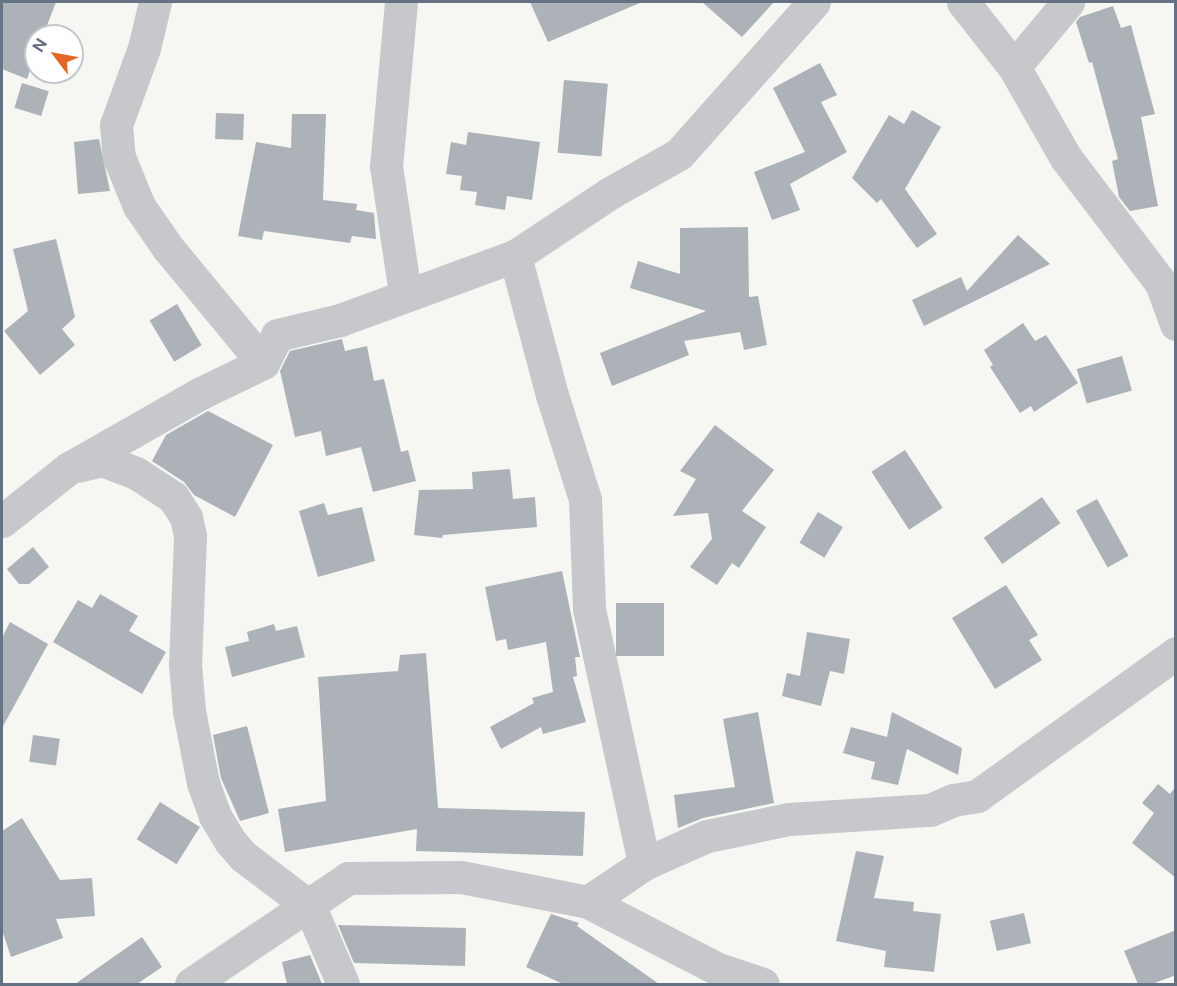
<!DOCTYPE html>
<html>
<head>
<meta charset="utf-8">
<style>
	body { margin:0 }
	#map { position:relative; width:1177px; height:986px; overflow:hidden; background:#f6f6f2; font-family:"Public Sans",sans-serif }
	div>[style] { position:absolute }
	.building>* { inset:0; background:#acb2b8; transform-origin:0 0 }
	.street>* { height:33px; margin:-16.5px; padding:0 16.5px; transform-origin:16.5px; border-radius:16.5px; background:#c6c8cc }
	span { translate:-50% -50%; white-space:nowrap; text-align:center; line-height:1.15; -webkit-text-stroke:6px #fff; paint-order:stroke }
	.frame { position:absolute; inset:0; border:3px solid #657283; pointer-events:none }
	.north { position:absolute; left:24px; top:24px; width:60px; height:60px; box-sizing:border-box; background:#fff; border:2px solid #c1c7cd; border-radius:50%; rotate:302deg; font-size:16px; font-weight:700; line-height:24px; text-align:center; color:#657283 }
	.north::after { content:''; display:block; margin:auto; width:21px; height:27px; background:#e36826; clip-path:polygon(50% 0,100% 100%,50% 72%,0 100%) }
</style>
</head>
<body>
<div id="map">
	<div class="building">
		<i style="clip-path:polygon(2px 2px,56px 2px,43px 36px,36px 36px,36px 54px,27px 79px,2px 69px)"></i>
		<i style="clip-path:polygon(530px 2px,642px 2px,548px 42px)"></i>
		<i style="clip-path:polygon(702px 2px,774px 2px,742px 37px)"></i>
		<i style="clip-path:polygon(1113px 6px,1121px 28px,1131px 25px,1155px 114px,1141px 117px,1158px 206px,1130px 211px,1119px 197px,1112px 161px,1118px 159px,1092px 62px,1089px 63px,1076px 22px,1080px 17px)"></i>
		<i style="clip-path:polygon(820px 63px,837px 95px,821px 102px,847px 152px,790px 184px,800px 210px,772px 220px,754px 172px,805px 152px,773px 88px)"></i>
		<i style="left:564px;top:80px;width:44px;height:73px;rotate:5deg"></i>
		<i style="left:22px;top:83px;width:28px;height:26px;rotate:17deg"></i>
		<i style="clip-path:polygon(912px 110px,941px 127px,905px 189px,937px 234px,917px 248px,881px 199px,877px 203px,852px 178px,889px 115px,904px 124px)"></i>
		<i style="left:216px;top:113px;width:28px;height:26px;rotate:2deg"></i>
		<i style="clip-path:polygon(292px 114px,326px 114px,323px 200px,357px 204px,356px 210px,374px 213px,376px 239px,352px 236px,350px 243px,264px 231px,262px 240px,238px 236px,256px 142px,291px 148px)"></i>
		<i style="clip-path:polygon(468px 132px,540px 142px,532px 200px,507px 196px,505px 210px,475px 205px,477px 192px,460px 190px,462px 176px,446px 174px,451px 142px,466px 145px)"></i>
		<i style="clip-path:polygon(99px 139px,110px 191px,78px 194px,74px 142px)"></i>
		<i style="clip-path:polygon(748px 227px,749px 297px,758px 296px,767px 345px,744px 350px,740px 332px,684px 341px,689px 355px,612px 386px,600px 353px,706px 311px,630px 288px,638px 261px,680px 274px,680px 228px)"></i>
		<i style="clip-path:polygon(1018px 235px,1050px 264px,924px 326px,912px 300px,961px 277px,967px 291px)"></i>
		<i style="clip-path:polygon(56px 239px,75px 317px,62px 329px,75px 345px,40px 375px,4px 331px,28px 311px,13px 249px)"></i>
		<i style="left:177px;top:304px;width:48px;height:32px;rotate:59deg"></i>
		<i style="clip-path:polygon(1023px 323px,1035px 341px,1046px 335px,1078px 383px,1034px 412px,1031px 406px,1020px 413px,990px 367px,993px 365px,984px 350px)"></i>
		<i style="clip-path:polygon(342px 339px,345px 351px,367px 346px,374px 381px,384px 379px,401px 452px,408px 450px,416px 481px,373px 492px,361px 447px,326px 456px,321px 431px,295px 437px,280px 371px,290px 351px)"></i>
		<i style="left:1122px;top:356px;width:36px;height:47px;rotate:74deg"></i>
		<i style="clip-path:polygon(208px 411px,273px 445px,235px 517px,194px 495px,184px 482px,152px 461px,166px 435px)"></i>
		<i style="clip-path:polygon(715px 425px,774px 470px,742px 511px,766px 527px,739px 568px,732px 563px,717px 585px,690px 567px,712px 539px,708px 513px,673px 516px,696px 479px,680px 471px)"></i>
		<i style="left:905px;top:450px;width:69px;height:40px;rotate:57deg"></i>
		<i style="clip-path:polygon(510px 469px,513px 499px,535px 497px,537px 527px,443px 535px,442px 538px,414px 535px,419px 490px,473px 489px,472px 472px)"></i>
		<i style="left:1042px;top:497px;width:32px;height:71px;rotate:55deg"></i>
		<i style="left:1097px;top:499px;width:65px;height:24px;rotate:61deg"></i>
		<i style="clip-path:polygon(324px 503px,328px 515px,362px 507px,375px 561px,318px 577px,299px 511px)"></i>
		<i style="left:818px;top:512px;width:29px;height:36px;rotate:31deg"></i>
		<i style="clip-path:polygon(33px 547px,49px 567px,29px 584px,19px 584px,7px 569px)"></i>
		<i style="clip-path:polygon(562px 571px,580px 657px,575px 657px,577px 676px,573px 677px,586px 722px,543px 734px,541px 727px,501px 749px,490px 727px,534px 703px,532px 698px,553px 692px,546px 642px,508px 650px,506px 639px,496px 641px,485px 587px)"></i>
		<i style="clip-path:polygon(1006px 585px,1038px 635px,1029px 640px,1042px 660px,995px 689px,952px 618px)"></i>
		<i style="clip-path:polygon(100px 594px,138px 616px,129px 631px,166px 652px,142px 694px,53px 642px,78px 600px,92px 608px)"></i>
		<i style="left:616px;top:603px;width:48px;height:53px"></i>
		<i style="clip-path:polygon(10px 622px,48px 644px,2px 728px,2px 638px)"></i>
		<i style="clip-path:polygon(274px 624px,276px 631px,297px 626px,305px 657px,232px 677px,225px 647px,249px 641px,247px 632px)"></i>
		<i style="clip-path:polygon(807px 632px,850px 639px,844px 674px,830px 671px,821px 706px,782px 696px,787px 673px,800px 676px)"></i>
		<i style="clip-path:polygon(426px 653px,438px 808px,585px 812px,583px 856px,416px 851px,417px 829px,285px 852px,278px 809px,326px 801px,318px 677px,398px 671px,400px 655px)"></i>
		<i style="clip-path:polygon(758px 712px,774px 803px,703px 818px,678px 828px,674px 795px,735px 787px,723px 719px)"></i>
		<i style="clip-path:polygon(892px 712px,962px 748px,958px 775px,907px 749px,898px 785px,871px 779px,875px 762px,843px 753px,851px 727px,887px 737px)"></i>
		<i style="clip-path:polygon(247px 726px,269px 813px,240px 821px,221px 778px,213px 735px)"></i>
		<i style="left:33px;top:735px;width:27px;height:27px;rotate:8deg"></i>
		<i style="clip-path:polygon(1158px 784px,1170px 794px,1176px 786px,1176px 878px,1132px 843px,1154px 813px,1142px 803px)"></i>
		<i style="left:160px;top:802px;width:47px;height:44px;rotate:32deg"></i>
		<i style="clip-path:polygon(22px 818px,60px 880px,92px 878px,95px 916px,56px 919px,63px 938px,11px 957px,2px 930px,2px 831px)"></i>
		<i style="clip-path:polygon(856px 851px,884px 856px,874px 898px,914px 902px,913px 911px,941px 914px,934px 972px,884px 967px,886px 951px,836px 941px)"></i>
		<i style="left:1024px;top:913px;width:31px;height:35px;rotate:77deg"></i>
		<i style="clip-path:polygon(551px 914px,579px 923px,577px 926px,659px 984px,563px 984px,526px 967px)"></i>
		<i style="clip-path:polygon(338px 925px,466px 928px,465px 966px,354px 963px)"></i>
		<i style="clip-path:polygon(1176px 930px,1176px 975px,1152px 984px,1138px 984px,1124px 951px)"></i>
		<i style="clip-path:polygon(142px 937px,162px 967px,137px 984px,75px 984px)"></i>
		<i style="clip-path:polygon(310px 955px,322px 984px,287px 984px,282px 962px)"></i>
	</div>
	<div class="street">
		<i style="left:155px;top:2px;width:47px;rotate:103.4deg"></i>
		<i style="left:144px;top:48px;width:82px;rotate:110deg"></i>
		<i style="left:116px;top:125px;width:32px;rotate:85deg"></i>
		<i style="left:119px;top:157px;width:53px;rotate:67.8deg"></i>
		<i style="left:139px;top:206px;width:51px;rotate:55.4deg"></i>
		<i style="left:168px;top:248px;width:149px;rotate:50.4deg"></i>
		<i style="left:401px;top:2px;width:165px;rotate:95.2deg"></i>
		<i style="left:386px;top:166px;width:128px;rotate:81.5deg"></i>
		<i style="left:963px;top:2px;width:83px;rotate:51.9deg"></i>
		<i style="left:1014px;top:67px;width:105px;rotate:60.3deg"></i>
		<i style="left:1066px;top:158px;width:157px;rotate:52.8deg"></i>
		<i style="left:1161px;top:283px;width:44px;rotate:69.9deg"></i>
		<i style="left:1014px;top:67px;width:85px;rotate:-50.3deg"></i>
		<i style="left:515px;top:256px;width:144px;rotate:75.1deg"></i>
		<i style="left:552px;top:395px;width:109px;rotate:72.4deg"></i>
		<i style="left:585px;top:499px;width:110px;rotate:87.9deg"></i>
		<i style="left:589px;top:609px;width:261px;rotate:77.8deg"></i>
		<i style="left:77px;top:466px;width:26px;rotate:-13deg"></i>
		<i style="left:102px;top:460px;width:36px;rotate:21deg"></i>
		<i style="left:136px;top:473px;width:44px;rotate:33deg"></i>
		<i style="left:173px;top:497px;width:24px;rotate:57deg"></i>
		<i style="left:186px;top:517px;width:19px;rotate:78deg"></i>
		<i style="left:190px;top:536px;width:128px;rotate:92.2deg"></i>
		<i style="left:185px;top:664px;width:47px;rotate:85.1deg"></i>
		<i style="left:189px;top:711px;width:73px;rotate:79deg"></i>
		<i style="left:203px;top:783px;width:35px;rotate:70deg"></i>
		<i style="left:215px;top:816px;width:29px;rotate:59deg"></i>
		<i style="left:230px;top:841px;width:20px;rotate:49deg"></i>
		<i style="left:243px;top:856px;width:84px;rotate:37.3deg"></i>
		<i style="left:310px;top:907px;width:84px;rotate:66.8deg"></i>
		<i style="left:2px;top:521px;width:85px;rotate:-38.3deg"></i>
		<i style="left:69px;top:468px;width:152px;rotate:-29.6deg"></i>
		<i style="left:201px;top:393px;width:69px;rotate:-25.8deg"></i>
		<i style="left:263px;top:363px;width:31px;rotate:-63deg"></i>
		<i style="left:277px;top:335px;width:65px;rotate:-13.4deg"></i>
		<i style="left:340px;top:320px;width:186px;rotate:-20.1deg"></i>
		<i style="left:515px;top:256px;width:114px;rotate:-33.6deg"></i>
		<i style="left:610px;top:193px;width:79px;rotate:-29.5deg"></i>
		<i style="left:679px;top:154px;width:203px;rotate:-48.4deg"></i>
		<i style="left:588px;top:902px;width:68px;rotate:-34.2deg"></i>
		<i style="left:644px;top:864px;width:69px;rotate:-24deg"></i>
		<i style="left:707px;top:836px;width:84px;rotate:-11.7deg"></i>
		<i style="left:789px;top:819px;width:141px;rotate:-3.7deg"></i>
		<i style="left:930px;top:810px;width:25px;rotate:-23deg"></i>
		<i style="left:953px;top:800px;width:24px;rotate:-9deg"></i>
		<i style="left:977px;top:796px;width:245px;rotate:-35.7deg"></i>
		<i style="left:191px;top:984px;width:189px;rotate:-34deg"></i>
		<i style="left:348px;top:878px;width:113px;rotate:-0.5deg"></i>
		<i style="left:461px;top:877px;width:129px;rotate:11.1deg"></i>
		<i style="left:588px;top:902px;width:146px;rotate:27.3deg"></i>
		<i style="left:718px;top:969px;width:47px;rotate:18.4deg"></i>
	</div>
	<div class="frame"></div>
	<div class="north">N</div>
</div>
</body>
</html>
